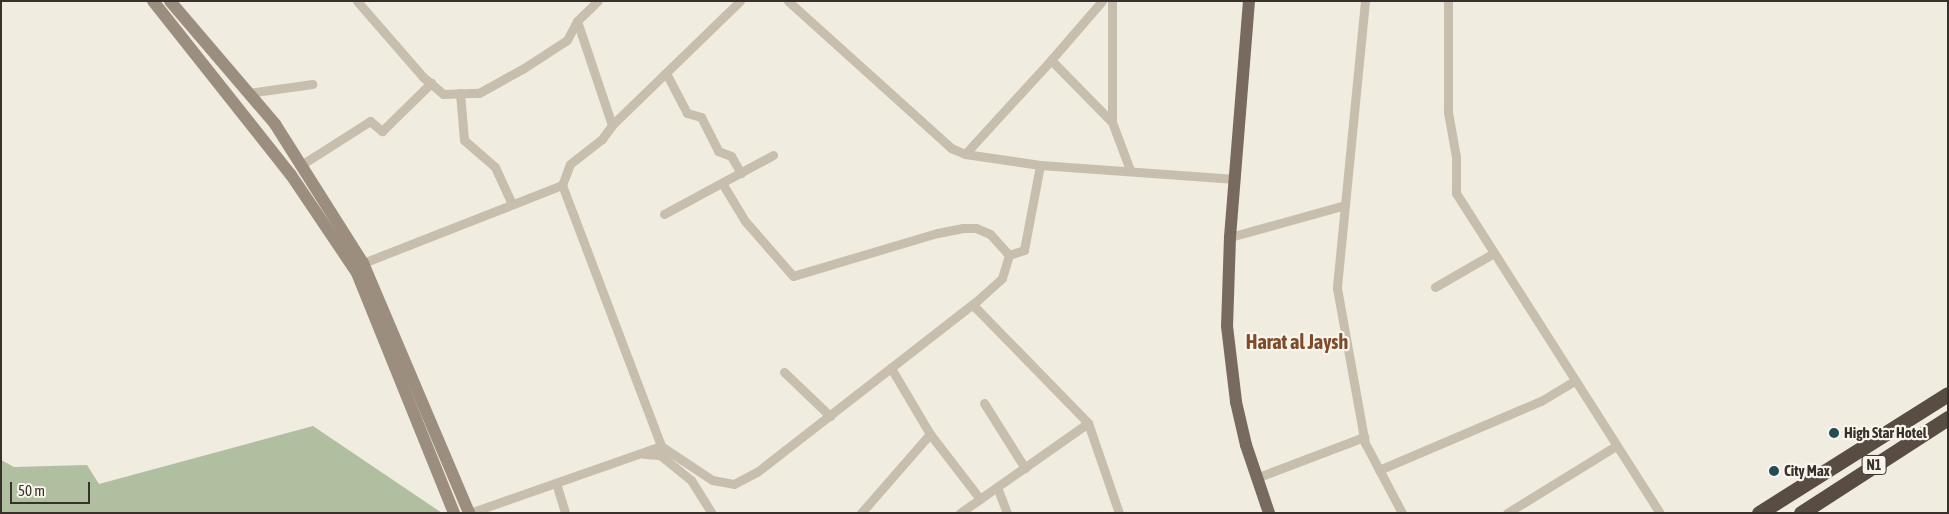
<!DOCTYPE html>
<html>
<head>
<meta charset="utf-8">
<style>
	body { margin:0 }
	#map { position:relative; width:1949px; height:514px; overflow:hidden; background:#f1ece0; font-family:"Asap Condensed",sans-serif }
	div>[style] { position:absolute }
	.green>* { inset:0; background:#b1bfa1 }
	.street>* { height:9px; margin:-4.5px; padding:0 4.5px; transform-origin:4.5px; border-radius:4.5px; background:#c8bead }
	.secondary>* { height:12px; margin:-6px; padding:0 6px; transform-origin:6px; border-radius:6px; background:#9c8e7f }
	.primary>* { height:12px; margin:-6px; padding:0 6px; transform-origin:6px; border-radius:6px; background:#786a5e }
	.highway>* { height:15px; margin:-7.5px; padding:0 7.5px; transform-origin:7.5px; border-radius:7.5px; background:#584c43 }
	.dots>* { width:14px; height:14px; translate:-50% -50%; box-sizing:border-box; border:2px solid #f9f5ed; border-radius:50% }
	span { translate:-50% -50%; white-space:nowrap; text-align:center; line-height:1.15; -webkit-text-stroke:4.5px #f9f5ed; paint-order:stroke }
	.shield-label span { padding:1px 4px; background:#f9f5ed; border:1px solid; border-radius:4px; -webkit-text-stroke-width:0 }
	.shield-label { font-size:14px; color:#38312b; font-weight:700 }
	.poi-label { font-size:15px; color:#38312b; font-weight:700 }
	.left { translate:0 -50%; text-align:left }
	.district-label { font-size:20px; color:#7f4c2b; font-weight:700 }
	.frame { position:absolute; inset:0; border:2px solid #38312b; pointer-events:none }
	.scale { position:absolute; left:10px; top:482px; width:80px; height:22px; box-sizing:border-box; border:2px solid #38312b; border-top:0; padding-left:6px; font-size:15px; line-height:18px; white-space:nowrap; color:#38312b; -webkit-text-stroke:4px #f9f5ed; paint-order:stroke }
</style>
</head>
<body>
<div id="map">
	<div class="green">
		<i style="clip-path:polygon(313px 426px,442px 513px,1px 513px,1px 460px,14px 467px,87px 465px,99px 484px)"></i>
	</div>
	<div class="street">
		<i style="left:357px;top:1px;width:101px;rotate:49deg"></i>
		<i style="left:423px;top:77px;width:26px;rotate:40deg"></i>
		<i style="left:443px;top:94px;width:36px;rotate:-2deg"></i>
		<i style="left:479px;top:93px;width:51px;rotate:-29.1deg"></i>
		<i style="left:524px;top:68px;width:51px;rotate:-33.1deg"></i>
		<i style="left:567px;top:40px;width:21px;rotate:-62deg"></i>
		<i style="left:577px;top:21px;width:29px;rotate:-44deg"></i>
		<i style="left:788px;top:1px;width:219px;rotate:42deg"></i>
		<i style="left:951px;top:148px;width:15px;rotate:23deg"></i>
		<i style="left:965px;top:154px;width:76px;rotate:8.3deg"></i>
		<i style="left:1040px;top:165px;width:196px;rotate:4.1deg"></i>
		<i style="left:1365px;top:1px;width:288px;rotate:95.6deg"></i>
		<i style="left:1337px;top:288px;width:158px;rotate:79.8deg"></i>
		<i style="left:1365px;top:443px;width:79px;rotate:62.1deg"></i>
		<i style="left:1448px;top:1px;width:111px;rotate:90deg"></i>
		<i style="left:1448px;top:112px;width:46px;rotate:79.9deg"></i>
		<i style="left:1456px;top:157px;width:36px;rotate:90deg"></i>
		<i style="left:1456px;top:193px;width:379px;rotate:57.5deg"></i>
		<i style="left:577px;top:21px;width:110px;rotate:71.4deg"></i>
		<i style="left:1051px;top:60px;width:78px;rotate:-49.2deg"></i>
		<i style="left:666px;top:73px;width:45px;rotate:62.3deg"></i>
		<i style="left:687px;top:113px;width:15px;rotate:16deg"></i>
		<i style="left:701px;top:117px;width:38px;rotate:63deg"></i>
		<i style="left:718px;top:151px;width:14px;rotate:21deg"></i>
		<i style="left:731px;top:156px;width:20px;rotate:60deg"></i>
		<i style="left:248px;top:93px;width:65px;rotate:-8deg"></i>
		<i style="left:460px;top:93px;width:47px;rotate:85.1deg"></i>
		<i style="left:464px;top:140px;width:41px;rotate:41.1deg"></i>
		<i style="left:495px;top:167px;width:41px;rotate:65.3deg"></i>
		<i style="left:1112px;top:122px;width:121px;rotate:-90deg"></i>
		<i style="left:965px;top:154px;width:127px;rotate:-47.5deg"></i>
		<i style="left:1051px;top:60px;width:87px;rotate:45.5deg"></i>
		<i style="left:1112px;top:122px;width:51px;rotate:69.4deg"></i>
		<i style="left:301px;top:165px;width:82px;rotate:-32.5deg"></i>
		<i style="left:370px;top:121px;width:16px;rotate:40deg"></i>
		<i style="left:382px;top:131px;width:69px;rotate:-44.4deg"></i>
		<i style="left:562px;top:185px;width:22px;rotate:-69deg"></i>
		<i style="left:570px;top:164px;width:41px;rotate:-38deg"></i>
		<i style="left:602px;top:139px;width:17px;rotate:-54deg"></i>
		<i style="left:612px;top:125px;width:178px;rotate:-44.1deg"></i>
		<i style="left:664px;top:214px;width:124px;rotate:-28.4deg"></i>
		<i style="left:1230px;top:237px;width:119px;rotate:-15.5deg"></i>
		<i style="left:1009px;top:255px;width:16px;rotate:-18deg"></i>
		<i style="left:1024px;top:250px;width:86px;rotate:-79.3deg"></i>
		<i style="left:363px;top:263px;width:214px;rotate:-21.4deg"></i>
		<i style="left:562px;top:185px;width:279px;rotate:69.2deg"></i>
		<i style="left:661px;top:446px;width:202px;rotate:160.7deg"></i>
		<i style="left:1435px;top:287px;width:68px;rotate:-30deg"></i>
		<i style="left:973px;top:305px;width:165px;rotate:45.7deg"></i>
		<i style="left:784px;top:372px;width:64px;rotate:43.7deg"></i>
		<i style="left:984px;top:403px;width:77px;rotate:57.8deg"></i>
		<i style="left:930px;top:434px;width:82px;rotate:52.4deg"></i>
		<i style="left:661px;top:446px;width:61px;rotate:33.7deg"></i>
		<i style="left:712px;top:480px;width:22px;rotate:10deg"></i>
		<i style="left:734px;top:484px;width:26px;rotate:-28deg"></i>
		<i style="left:757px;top:472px;width:281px;rotate:-37.9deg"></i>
		<i style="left:979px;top:299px;width:31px;rotate:-42deg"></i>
		<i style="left:1002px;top:278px;width:24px;rotate:-73deg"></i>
		<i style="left:1009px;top:255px;width:28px;rotate:-132deg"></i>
		<i style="left:990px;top:234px;width:15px;rotate:-157deg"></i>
		<i style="left:976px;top:228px;width:13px;rotate:180deg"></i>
		<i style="left:963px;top:228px;width:26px;rotate:169deg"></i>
		<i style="left:937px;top:233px;width:150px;rotate:163.4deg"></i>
		<i style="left:793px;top:276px;width:73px;rotate:-131.1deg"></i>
		<i style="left:745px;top:221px;width:44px;rotate:-121.2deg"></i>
		<i style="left:644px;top:454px;width:16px;rotate:4deg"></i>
		<i style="left:660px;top:455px;width:40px;rotate:39deg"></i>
		<i style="left:691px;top:480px;width:39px;rotate:58deg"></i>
		<i style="left:1379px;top:470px;width:176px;rotate:-23.1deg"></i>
		<i style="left:1541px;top:401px;width:39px;rotate:-31deg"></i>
		<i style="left:1256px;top:478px;width:116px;rotate:-20.8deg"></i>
		<i style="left:556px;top:483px;width:31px;rotate:73deg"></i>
		<i style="left:997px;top:487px;width:28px;rotate:69deg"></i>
		<i style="left:861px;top:513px;width:105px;rotate:-48.9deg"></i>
		<i style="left:930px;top:434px;width:77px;rotate:-120.6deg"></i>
		<i style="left:960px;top:513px;width:156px;rotate:-35.1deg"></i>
		<i style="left:1088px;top:423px;width:95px;rotate:71deg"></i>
		<i style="left:1507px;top:513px;width:128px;rotate:-31.6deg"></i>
	</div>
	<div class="secondary">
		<i style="left:153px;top:1px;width:222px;rotate:51.6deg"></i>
		<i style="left:291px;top:175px;width:118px;rotate:56deg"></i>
		<i style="left:357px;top:273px;width:259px;rotate:68deg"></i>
		<i style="left:170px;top:1px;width:162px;rotate:49.5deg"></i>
		<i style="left:275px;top:124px;width:165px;rotate:57.7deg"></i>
		<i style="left:363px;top:263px;width:272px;rotate:67deg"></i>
	</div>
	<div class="primary">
		<i style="left:1249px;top:1px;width:237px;rotate:94.6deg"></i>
		<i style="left:1230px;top:237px;width:89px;rotate:91.9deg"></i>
		<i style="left:1227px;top:326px;width:77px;rotate:83.2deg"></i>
		<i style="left:1236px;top:402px;width:44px;rotate:76.9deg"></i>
		<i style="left:1246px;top:445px;width:72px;rotate:71.3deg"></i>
	</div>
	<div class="highway">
		<i style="left:1759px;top:513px;width:223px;rotate:-32.2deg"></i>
		<i style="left:1801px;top:513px;width:175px;rotate:-32.9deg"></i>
	</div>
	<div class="dots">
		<i style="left:1834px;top:433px;background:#244b56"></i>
		<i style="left:1774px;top:471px;background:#244b56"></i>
	</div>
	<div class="shield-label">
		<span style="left:1874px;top:465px">N1</span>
	</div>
	<div class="poi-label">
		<span class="left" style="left:1844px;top:433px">High Star Hotel</span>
		<span class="left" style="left:1784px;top:471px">City Max</span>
	</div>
	<div class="district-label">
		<span style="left:1297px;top:341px">Harat al Jaysh</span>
	</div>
	<div class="frame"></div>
	<div class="scale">50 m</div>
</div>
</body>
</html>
